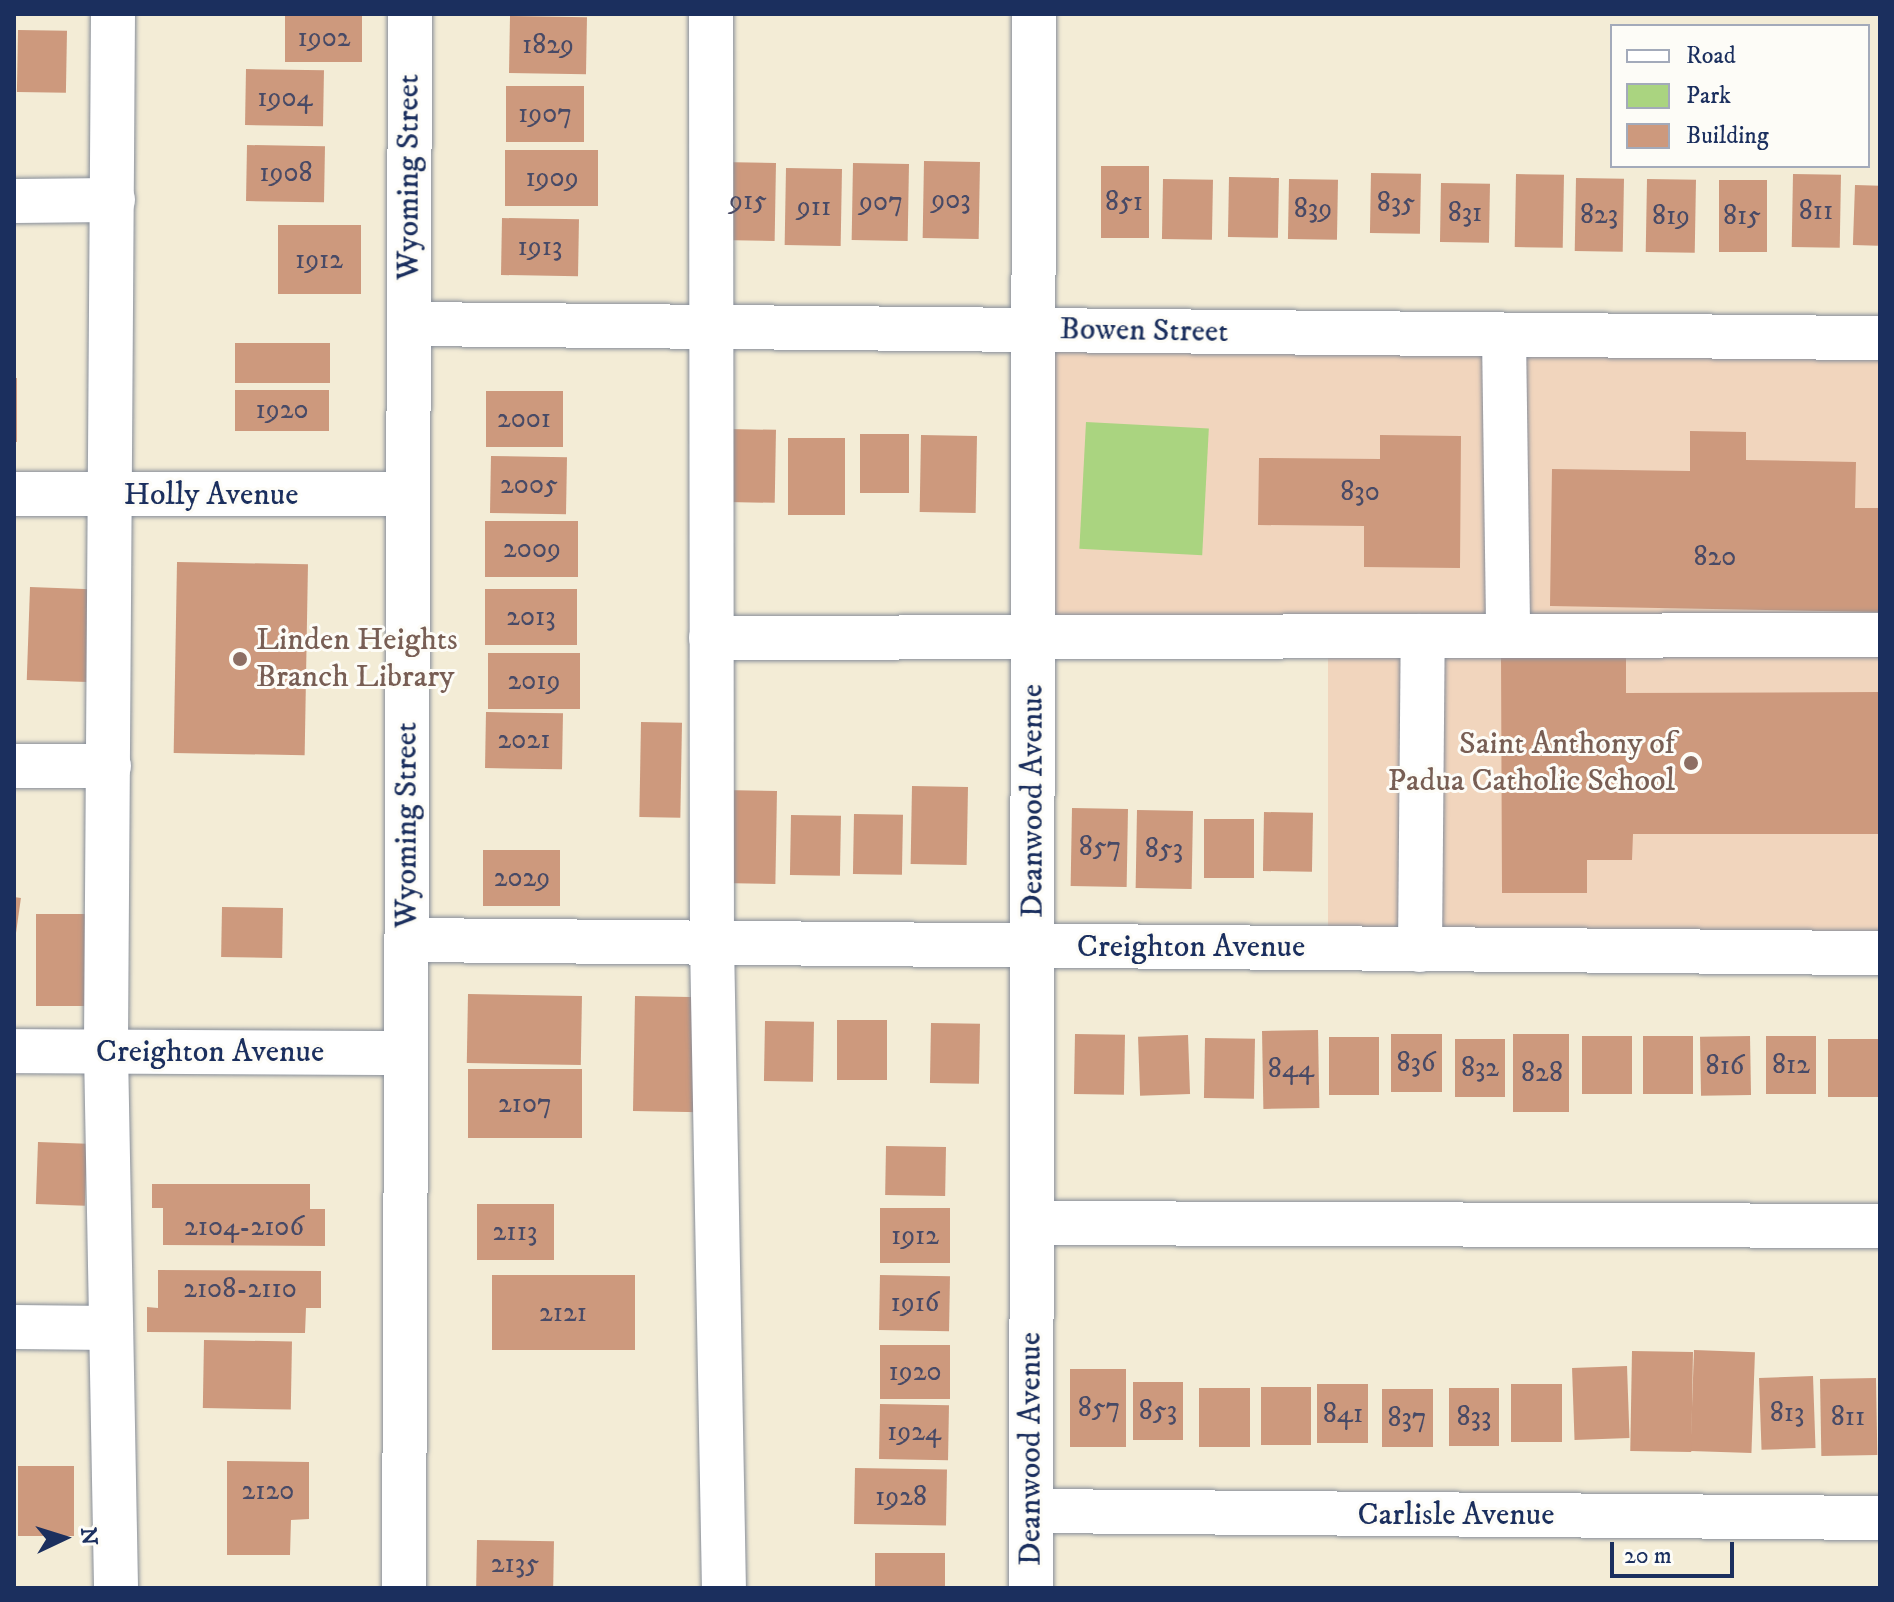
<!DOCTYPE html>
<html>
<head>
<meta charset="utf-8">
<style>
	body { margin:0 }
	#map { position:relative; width:1894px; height:1602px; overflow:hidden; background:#f3ecd6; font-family:"IM FELL DW Pica",serif }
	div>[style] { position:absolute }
	.built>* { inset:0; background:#f1d5bd }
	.green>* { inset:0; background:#aad480; transform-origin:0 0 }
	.building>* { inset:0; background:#cd997d; transform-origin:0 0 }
	.roads { filter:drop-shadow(0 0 2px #878e9a) drop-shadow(0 0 2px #878e9a) }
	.minor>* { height:44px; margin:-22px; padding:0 22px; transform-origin:22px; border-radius:22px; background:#fff }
	.dots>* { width:22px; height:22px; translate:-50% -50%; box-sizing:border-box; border:4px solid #fdfcf7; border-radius:50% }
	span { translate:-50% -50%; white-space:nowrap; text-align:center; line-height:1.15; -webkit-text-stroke:6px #fdfcf7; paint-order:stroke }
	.number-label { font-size:28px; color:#484a66 }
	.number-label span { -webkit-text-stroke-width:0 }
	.street-label { font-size:32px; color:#1b2f5e }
	.education-label { font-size:32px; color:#785e54 }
	.left { translate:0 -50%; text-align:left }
	.right { translate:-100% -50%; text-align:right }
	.frame { position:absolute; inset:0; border:16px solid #1b2f5e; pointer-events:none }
	.legend { position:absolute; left:1610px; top:24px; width:260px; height:144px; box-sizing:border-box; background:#fdfcf7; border:2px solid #a3aaba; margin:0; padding:10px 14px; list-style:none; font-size:24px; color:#1b2f5e }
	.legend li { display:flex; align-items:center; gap:16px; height:40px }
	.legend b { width:40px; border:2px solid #a3aaba }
	.north { position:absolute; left:24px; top:1498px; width:80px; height:80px; -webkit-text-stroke:6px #fdfcf7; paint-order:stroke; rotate:86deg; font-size:22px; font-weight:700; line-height:32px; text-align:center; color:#1b2f5e }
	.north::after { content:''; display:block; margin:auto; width:28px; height:36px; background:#1b2f5e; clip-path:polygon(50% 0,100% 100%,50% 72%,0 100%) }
	.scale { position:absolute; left:1610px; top:1542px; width:124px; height:36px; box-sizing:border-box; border:4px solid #1b2f5e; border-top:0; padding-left:10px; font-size:24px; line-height:28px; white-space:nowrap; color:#1b2f5e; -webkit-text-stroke:6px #fdfcf7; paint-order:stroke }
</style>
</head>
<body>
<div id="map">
	<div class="built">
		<i style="clip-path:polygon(1035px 329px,1880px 338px,1880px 953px,1328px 948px,1328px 636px,1034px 635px)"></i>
	</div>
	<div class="green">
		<i style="left:1086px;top:422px;width:123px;height:127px;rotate:3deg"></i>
	</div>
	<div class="building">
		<i style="left:285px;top:14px;width:77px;height:48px"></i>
		<i style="left:510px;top:16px;width:77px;height:57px;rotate:1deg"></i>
		<i style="left:18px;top:30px;width:49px;height:62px;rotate:1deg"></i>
		<i style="left:246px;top:69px;width:78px;height:56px;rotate:1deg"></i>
		<i style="left:506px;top:86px;width:78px;height:56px"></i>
		<i style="left:247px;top:145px;width:78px;height:56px;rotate:1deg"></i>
		<i style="left:505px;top:150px;width:93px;height:56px"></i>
		<i style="left:924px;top:161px;width:56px;height:77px;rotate:1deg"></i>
		<i style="left:720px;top:162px;width:56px;height:78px;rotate:1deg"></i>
		<i style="left:853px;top:163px;width:56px;height:77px;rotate:1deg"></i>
		<i style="left:1101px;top:166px;width:48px;height:72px"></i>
		<i style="left:786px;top:168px;width:56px;height:77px;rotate:1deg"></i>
		<i style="left:1371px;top:173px;width:50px;height:60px;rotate:1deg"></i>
		<i style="left:1516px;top:174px;width:48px;height:73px;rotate:1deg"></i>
		<i style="left:1793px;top:174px;width:48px;height:73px;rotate:1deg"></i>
		<i style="left:1229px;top:177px;width:50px;height:60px;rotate:1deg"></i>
		<i style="left:1576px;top:178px;width:48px;height:73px;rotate:1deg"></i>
		<i style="left:1163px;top:179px;width:50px;height:60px;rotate:1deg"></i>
		<i style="left:1289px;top:179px;width:49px;height:60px;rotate:1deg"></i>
		<i style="left:1647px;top:179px;width:49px;height:73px;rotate:1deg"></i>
		<i style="left:1719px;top:180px;width:48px;height:72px"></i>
		<i style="left:1441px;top:183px;width:49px;height:59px;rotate:1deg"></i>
		<i style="left:1855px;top:185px;width:25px;height:60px;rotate:2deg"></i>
		<i style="left:502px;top:218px;width:77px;height:57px;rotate:1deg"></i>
		<i style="left:278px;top:225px;width:83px;height:69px"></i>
		<i style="left:235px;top:343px;width:95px;height:40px"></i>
		<i style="left:14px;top:378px;width:3px;height:64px"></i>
		<i style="left:235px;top:390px;width:94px;height:41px"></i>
		<i style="left:486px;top:391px;width:77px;height:56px"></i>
		<i style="left:728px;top:429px;width:48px;height:73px;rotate:1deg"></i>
		<i style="clip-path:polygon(1690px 431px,1746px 432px,1746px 460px,1856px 462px,1855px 508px,1880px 508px,1880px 612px,1550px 606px,1552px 469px,1690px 471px)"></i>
		<i style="left:860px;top:434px;width:49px;height:59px"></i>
		<i style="left:921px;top:435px;width:56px;height:77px;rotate:1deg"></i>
		<i style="clip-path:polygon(1380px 435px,1461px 436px,1460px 568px,1364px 567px,1364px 526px,1258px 525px,1259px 458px,1380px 459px)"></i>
		<i style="left:788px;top:438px;width:57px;height:77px"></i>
		<i style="left:491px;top:456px;width:76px;height:57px;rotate:1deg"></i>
		<i style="left:485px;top:521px;width:93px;height:56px"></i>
		<i style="left:177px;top:562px;width:131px;height:191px;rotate:1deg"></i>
		<i style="left:30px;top:587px;width:61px;height:93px;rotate:2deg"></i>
		<i style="left:485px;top:589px;width:92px;height:56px"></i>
		<i style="left:488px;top:653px;width:92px;height:56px"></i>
		<i style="clip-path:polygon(1501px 656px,1626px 656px,1626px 693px,1880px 692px,1880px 834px,1633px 834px,1632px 860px,1587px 860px,1587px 893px,1502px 893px)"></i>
		<i style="left:486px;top:712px;width:77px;height:56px;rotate:1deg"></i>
		<i style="left:641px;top:722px;width:41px;height:95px;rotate:1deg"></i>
		<i style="left:912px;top:786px;width:56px;height:78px;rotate:1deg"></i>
		<i style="left:722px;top:790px;width:55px;height:93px;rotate:1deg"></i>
		<i style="left:1072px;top:808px;width:56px;height:78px;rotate:1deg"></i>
		<i style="left:1137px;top:810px;width:56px;height:78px;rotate:1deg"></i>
		<i style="left:1264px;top:812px;width:49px;height:59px;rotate:1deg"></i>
		<i style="left:854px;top:814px;width:49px;height:60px;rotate:1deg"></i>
		<i style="left:791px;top:815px;width:50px;height:60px;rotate:1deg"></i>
		<i style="left:1204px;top:819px;width:50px;height:59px"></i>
		<i style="left:483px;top:850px;width:77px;height:56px"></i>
		<i style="left:14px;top:897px;width:7px;height:100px;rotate:8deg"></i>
		<i style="left:222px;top:907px;width:61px;height:50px;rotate:1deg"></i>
		<i style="left:36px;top:914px;width:60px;height:92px"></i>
		<i style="left:468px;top:994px;width:114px;height:69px;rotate:1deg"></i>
		<i style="left:635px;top:996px;width:68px;height:115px;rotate:1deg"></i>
		<i style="left:837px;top:1020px;width:50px;height:60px"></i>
		<i style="left:765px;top:1021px;width:49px;height:60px;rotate:1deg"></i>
		<i style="left:931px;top:1023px;width:49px;height:60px;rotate:1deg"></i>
		<i style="left:1318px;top:1030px;width:78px;height:56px;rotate:89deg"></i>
		<i style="left:1075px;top:1034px;width:50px;height:60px;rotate:1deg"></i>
		<i style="left:1391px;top:1034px;width:51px;height:58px"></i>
		<i style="left:1513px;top:1034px;width:56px;height:78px"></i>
		<i style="left:1188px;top:1035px;width:59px;height:50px;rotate:88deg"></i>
		<i style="left:1582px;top:1036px;width:50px;height:58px"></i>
		<i style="left:1643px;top:1036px;width:50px;height:58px"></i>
		<i style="left:1750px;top:1036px;width:59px;height:50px;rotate:89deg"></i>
		<i style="left:1766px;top:1036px;width:50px;height:58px"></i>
		<i style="left:1329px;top:1037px;width:50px;height:58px"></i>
		<i style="left:1205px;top:1038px;width:50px;height:60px;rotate:1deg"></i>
		<i style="left:1455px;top:1039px;width:50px;height:58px"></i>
		<i style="left:1828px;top:1039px;width:51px;height:58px"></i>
		<i style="left:468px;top:1069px;width:114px;height:69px"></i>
		<i style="left:38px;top:1142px;width:49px;height:62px;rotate:2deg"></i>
		<i style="left:886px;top:1146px;width:60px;height:49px;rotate:1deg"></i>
		<i style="clip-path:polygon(152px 1184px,310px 1184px,310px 1209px,325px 1209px,325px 1246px,163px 1245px,163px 1208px,152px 1208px)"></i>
		<i style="left:477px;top:1204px;width:77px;height:56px"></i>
		<i style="left:880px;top:1208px;width:70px;height:55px"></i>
		<i style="clip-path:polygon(158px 1270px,321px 1271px,321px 1308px,306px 1308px,305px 1333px,147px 1332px,147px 1307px,158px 1308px)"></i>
		<i style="left:492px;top:1275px;width:143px;height:75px"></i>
		<i style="left:880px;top:1275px;width:70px;height:55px;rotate:1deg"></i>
		<i style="left:204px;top:1340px;width:88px;height:68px;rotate:1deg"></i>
		<i style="left:880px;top:1345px;width:70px;height:54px"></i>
		<i style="left:1694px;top:1350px;width:61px;height:101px;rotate:2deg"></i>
		<i style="left:1632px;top:1351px;width:61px;height:100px;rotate:1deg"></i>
		<i style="left:1627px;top:1366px;width:72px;height:55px;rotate:88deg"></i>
		<i style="left:1070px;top:1369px;width:56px;height:78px"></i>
		<i style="left:1813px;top:1376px;width:72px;height:54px;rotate:88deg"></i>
		<i style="left:1876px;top:1378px;width:77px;height:56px;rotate:89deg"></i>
		<i style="left:1133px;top:1382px;width:50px;height:58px"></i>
		<i style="left:1368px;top:1384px;width:59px;height:51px;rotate:90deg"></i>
		<i style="left:1511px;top:1384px;width:51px;height:58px"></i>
		<i style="left:1261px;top:1387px;width:50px;height:58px"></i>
		<i style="left:1250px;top:1388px;width:59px;height:51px;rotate:90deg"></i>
		<i style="left:1449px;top:1388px;width:50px;height:58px"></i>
		<i style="left:1382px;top:1389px;width:51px;height:58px"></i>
		<i style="left:880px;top:1404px;width:69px;height:55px;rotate:1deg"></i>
		<i style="clip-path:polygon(227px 1461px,309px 1462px,309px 1519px,291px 1520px,290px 1555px,227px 1555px)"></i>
		<i style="left:18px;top:1466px;width:56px;height:70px"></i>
		<i style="left:855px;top:1468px;width:92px;height:56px;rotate:1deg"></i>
		<i style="left:477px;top:1540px;width:77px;height:48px;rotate:1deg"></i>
		<i style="left:875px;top:1553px;width:70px;height:35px"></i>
	</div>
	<div class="roads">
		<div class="minor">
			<i style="left:113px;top:14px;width:1037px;rotate:90.39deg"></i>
			<i style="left:106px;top:1051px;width:537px;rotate:88.93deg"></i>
			<i style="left:711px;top:14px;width:928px;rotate:89.94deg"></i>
			<i style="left:712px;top:942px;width:646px;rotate:88.94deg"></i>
			<i style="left:14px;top:201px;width:99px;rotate:-0.6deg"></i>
			<i style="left:409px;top:324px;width:1471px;rotate:0.55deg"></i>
			<i style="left:1504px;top:336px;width:299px;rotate:89.2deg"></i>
			<i style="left:14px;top:494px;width:394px"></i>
			<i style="left:711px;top:638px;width:1169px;rotate:-0.15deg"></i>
			<i style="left:14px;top:766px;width:95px"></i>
			<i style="left:407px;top:940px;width:1473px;rotate:0.51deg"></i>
			<i style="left:1420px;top:950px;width:314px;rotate:-89.5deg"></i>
			<i style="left:14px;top:1051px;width:392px;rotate:0.3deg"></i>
			<i style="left:1032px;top:1223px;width:848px;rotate:0.2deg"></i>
			<i style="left:14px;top:1327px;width:97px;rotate:0.6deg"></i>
			<i style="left:1031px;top:1511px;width:849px;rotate:0.47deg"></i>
			<i style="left:404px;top:1588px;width:1574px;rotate:-89.78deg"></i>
			<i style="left:1031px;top:1588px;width:1574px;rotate:-89.89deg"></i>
		</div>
	</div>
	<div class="dots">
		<i style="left:240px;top:659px;background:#8d6e63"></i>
		<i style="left:1691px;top:763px;background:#8d6e63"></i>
	</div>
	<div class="number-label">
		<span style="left:324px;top:38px">1902</span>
		<span style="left:548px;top:45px">1829</span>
		<span style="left:285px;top:98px">1904</span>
		<span style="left:545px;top:114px">1907</span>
		<span style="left:286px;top:173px">1908</span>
		<span style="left:552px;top:178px">1909</span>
		<span style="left:951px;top:200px">903</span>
		<span style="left:748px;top:201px">915</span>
		<span style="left:881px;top:202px">907</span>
		<span style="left:1124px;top:202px">851</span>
		<span style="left:1396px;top:203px">835</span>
		<span style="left:814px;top:207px">911</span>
		<span style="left:1313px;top:209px">839</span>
		<span style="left:1816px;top:211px">811</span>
		<span style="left:1465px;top:213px">831</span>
		<span style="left:1599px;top:215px">823</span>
		<span style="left:1671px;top:216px">819</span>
		<span style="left:1742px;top:216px">815</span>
		<span style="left:540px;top:247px">1913</span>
		<span style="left:319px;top:260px">1912</span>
		<span style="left:282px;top:410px">1920</span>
		<span style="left:524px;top:419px">2001</span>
		<span style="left:529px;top:485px">2005</span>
		<span style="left:1360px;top:492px">830</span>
		<span style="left:532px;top:549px">2009</span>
		<span style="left:1715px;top:557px">820</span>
		<span style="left:531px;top:617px">2013</span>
		<span style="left:534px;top:681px">2019</span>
		<span style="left:524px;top:740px">2021</span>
		<span style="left:1100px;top:847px">857</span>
		<span style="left:1164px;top:849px">853</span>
		<span style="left:522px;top:878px">2029</span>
		<span style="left:1416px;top:1063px">836</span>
		<span style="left:1791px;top:1065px">812</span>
		<span style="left:1725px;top:1066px">816</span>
		<span style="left:1480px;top:1068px">832</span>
		<span style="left:1291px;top:1069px">844</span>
		<span style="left:1542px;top:1073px">828</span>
		<span style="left:525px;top:1104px">2107</span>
		<span style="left:244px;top:1227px">2104-2106</span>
		<span style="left:515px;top:1232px">2113</span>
		<span style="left:915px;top:1236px">1912</span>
		<span style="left:240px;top:1289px">2108-2110</span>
		<span style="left:915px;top:1303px">1916</span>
		<span style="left:563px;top:1313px">2121</span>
		<span style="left:915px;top:1372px">1920</span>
		<span style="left:1099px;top:1408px">857</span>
		<span style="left:1158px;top:1411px">853</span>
		<span style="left:1787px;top:1413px">813</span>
		<span style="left:1343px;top:1414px">841</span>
		<span style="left:1474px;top:1417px">833</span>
		<span style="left:1848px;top:1417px">811</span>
		<span style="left:1407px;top:1418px">837</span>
		<span style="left:914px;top:1432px">1924</span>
		<span style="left:268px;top:1491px">2120</span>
		<span style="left:901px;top:1497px">1928</span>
		<span style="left:515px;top:1564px">2135</span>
	</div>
	<div class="street-label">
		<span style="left:409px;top:177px;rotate:-90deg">Wyoming Street</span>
		<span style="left:1144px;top:331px;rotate:1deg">Bowen Street</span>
		<span style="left:211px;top:495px">Holly Avenue</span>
		<span style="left:1033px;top:801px;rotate:-90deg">Deanwood Avenue</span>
		<span style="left:407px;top:825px;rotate:-90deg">Wyoming Street</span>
		<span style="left:1191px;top:947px">Creighton Avenue</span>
		<span style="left:210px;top:1052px">Creighton Avenue</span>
		<span style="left:1031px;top:1449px;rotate:-90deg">Deanwood Avenue</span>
		<span style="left:1456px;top:1515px">Carlisle Avenue</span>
	</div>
	<div class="education-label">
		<span class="left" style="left:256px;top:659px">Linden Heights<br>Branch Library</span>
		<span class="right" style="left:1675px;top:763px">Saint Anthony of<br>Padua Catholic School</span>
	</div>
	<div class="frame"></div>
	<ul class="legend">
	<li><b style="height:10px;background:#fff"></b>Road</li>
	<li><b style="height:22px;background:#aad480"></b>Park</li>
	<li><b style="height:22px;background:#cd997d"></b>Building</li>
	</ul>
	<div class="north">N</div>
	<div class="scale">20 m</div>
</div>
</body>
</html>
